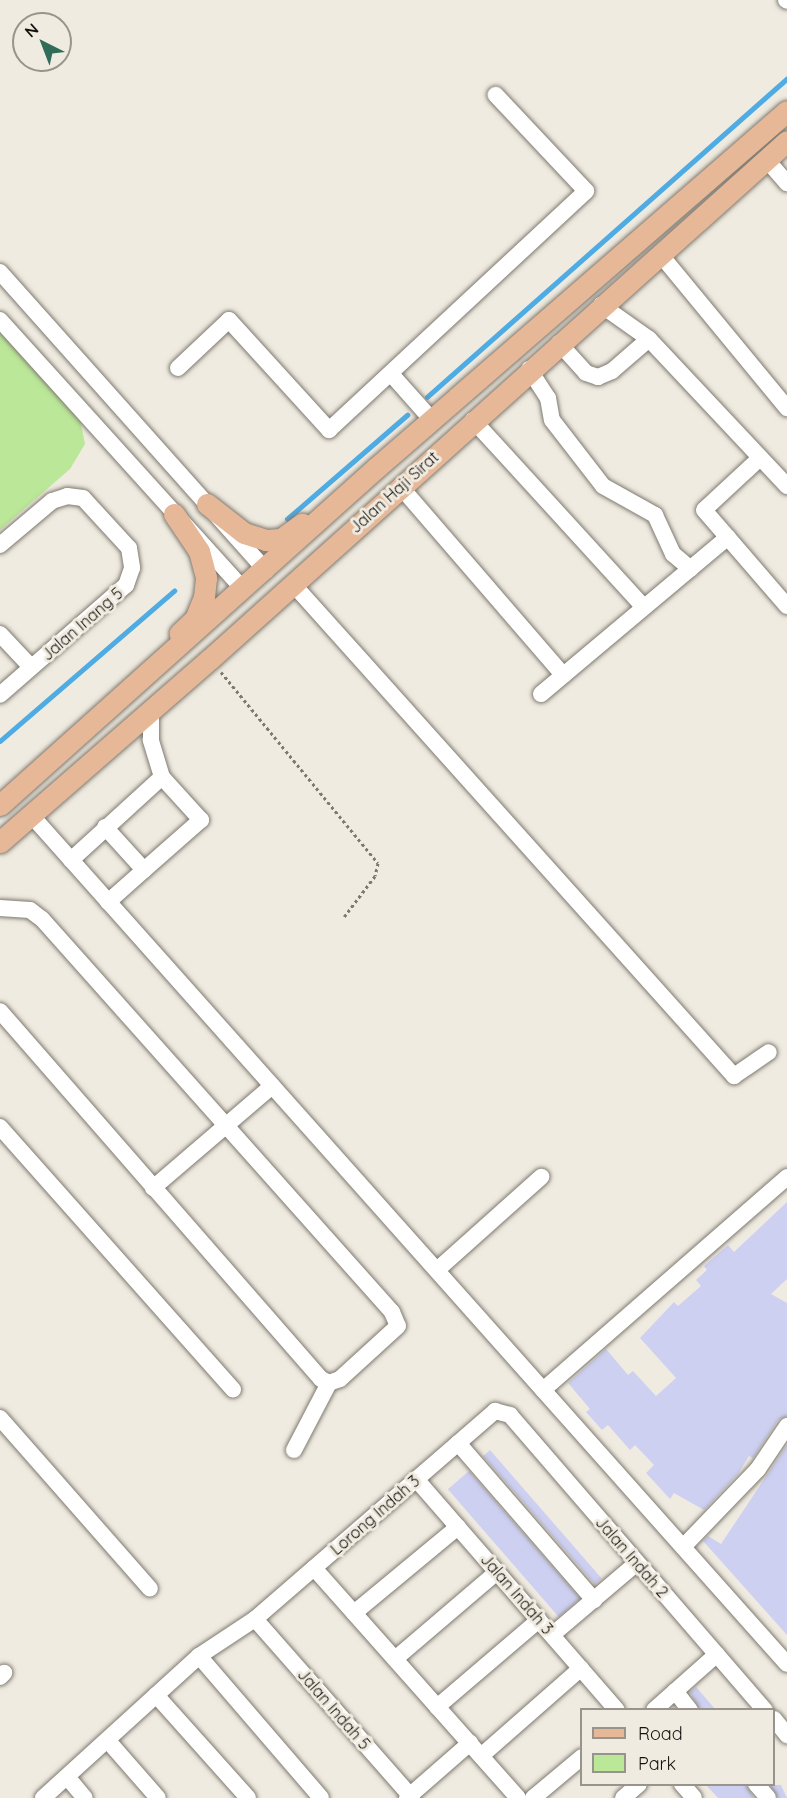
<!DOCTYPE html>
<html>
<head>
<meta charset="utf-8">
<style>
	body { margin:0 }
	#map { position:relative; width:787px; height:1798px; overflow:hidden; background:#f0ebe0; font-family:Quicksand,sans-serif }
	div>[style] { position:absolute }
	.green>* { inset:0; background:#bbe798 }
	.stream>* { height:4.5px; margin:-2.25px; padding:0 2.25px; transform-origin:2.25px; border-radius:2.25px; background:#4fabe3 }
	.building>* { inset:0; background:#ced0f2; transform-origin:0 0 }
	.path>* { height:3px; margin-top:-1.5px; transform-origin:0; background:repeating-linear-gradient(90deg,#7c7971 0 3px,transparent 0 6px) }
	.roads { filter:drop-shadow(0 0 2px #7e7970) drop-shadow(0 0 2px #7e7970) }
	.minor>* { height:16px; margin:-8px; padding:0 8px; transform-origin:8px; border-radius:8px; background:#fff }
	.major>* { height:21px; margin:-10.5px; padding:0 10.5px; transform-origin:10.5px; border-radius:10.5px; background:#e6b898 }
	span { translate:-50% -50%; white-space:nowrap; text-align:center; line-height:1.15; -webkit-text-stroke:6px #f0ebe0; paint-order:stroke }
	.street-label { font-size:16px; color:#14120e }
	.legend { position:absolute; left:580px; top:1708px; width:195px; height:78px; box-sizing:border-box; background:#f0ebe0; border:2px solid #98948c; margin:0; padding:8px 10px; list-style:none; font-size:18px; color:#14120e }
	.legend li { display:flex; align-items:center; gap:12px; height:30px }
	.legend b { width:30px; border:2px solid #98948c }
	.north { position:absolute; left:12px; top:12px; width:60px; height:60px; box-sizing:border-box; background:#f0ebe0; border:2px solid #98948c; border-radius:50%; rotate:318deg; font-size:16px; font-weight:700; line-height:24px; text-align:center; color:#14120e }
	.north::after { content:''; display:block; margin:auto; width:21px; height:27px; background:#306c57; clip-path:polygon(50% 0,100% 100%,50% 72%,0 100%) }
</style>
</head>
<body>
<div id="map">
	<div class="green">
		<i style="clip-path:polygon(0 331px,80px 419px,85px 444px,70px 469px,0 530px)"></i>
	</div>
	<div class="stream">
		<i style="left:427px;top:397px;width:481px;rotate:-41.5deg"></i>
		<i style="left:287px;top:519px;width:159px;rotate:-40.9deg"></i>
		<i style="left:0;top:741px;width:230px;rotate:-40.8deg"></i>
	</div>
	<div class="building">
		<i style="clip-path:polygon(787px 1202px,787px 1279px,771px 1294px,787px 1303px,787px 1416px,778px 1420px,753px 1458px,749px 1456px,738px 1474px,704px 1510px,674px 1493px,670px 1499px,646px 1473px,654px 1465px,635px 1445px,630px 1450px,608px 1425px,602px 1430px,586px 1412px,590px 1409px,568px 1383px,606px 1349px,628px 1375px,633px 1371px,656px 1396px,676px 1378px,640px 1338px,674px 1302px,678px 1306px,701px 1286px,696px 1280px,707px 1270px,704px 1266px,728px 1245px,734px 1252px)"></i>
		<i style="clip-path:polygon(787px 1445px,787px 1635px,703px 1541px,708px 1536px,721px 1544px)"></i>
		<i style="left:490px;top:1450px;width:170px;height:9px;rotate:49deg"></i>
		<i style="left:469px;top:1471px;width:169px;height:28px;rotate:49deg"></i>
		<i style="clip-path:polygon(696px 1687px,703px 1695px,716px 1710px,700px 1710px,690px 1692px)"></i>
		<i style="clip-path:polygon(706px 1785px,746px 1785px,754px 1798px,718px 1798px)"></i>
		<i style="clip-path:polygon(770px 1785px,781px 1785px,787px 1798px,778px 1798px)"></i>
	</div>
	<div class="path">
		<i style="left:221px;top:672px;width:247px;rotate:50.6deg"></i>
		<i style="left:378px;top:863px;width:13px;rotate:103deg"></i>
		<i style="left:375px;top:876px;width:51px;rotate:127.1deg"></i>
	</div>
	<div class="roads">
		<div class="minor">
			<i style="left:786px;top:0;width:1px;rotate:45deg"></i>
			<i style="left:766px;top:159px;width:32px;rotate:49deg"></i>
			<i style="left:660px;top:254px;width:200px;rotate:50.5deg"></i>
			<i style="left:0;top:272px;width:400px;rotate:48.3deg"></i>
			<i style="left:601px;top:305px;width:59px;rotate:35.3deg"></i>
			<i style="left:649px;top:339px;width:202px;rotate:46.8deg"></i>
			<i style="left:0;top:320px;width:364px;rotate:47.9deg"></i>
			<i style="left:559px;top:343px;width:40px;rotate:48deg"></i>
			<i style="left:586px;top:373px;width:13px;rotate:18deg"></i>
			<i style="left:598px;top:377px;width:15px;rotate:-23deg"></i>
			<i style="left:612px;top:371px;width:49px;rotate:-40.9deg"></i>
			<i style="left:178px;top:368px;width:70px;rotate:-43.3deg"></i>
			<i style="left:229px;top:320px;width:149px;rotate:47.7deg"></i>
			<i style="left:329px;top:430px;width:351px;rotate:-42.9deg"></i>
			<i style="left:586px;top:191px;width:132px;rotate:-133.2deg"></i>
			<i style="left:529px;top:369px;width:35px;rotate:57deg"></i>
			<i style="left:548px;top:398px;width:22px;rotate:80deg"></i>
			<i style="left:552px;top:420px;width:83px;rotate:52.3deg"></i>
			<i style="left:603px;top:486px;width:60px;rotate:29.1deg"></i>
			<i style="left:655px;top:515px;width:43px;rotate:65.2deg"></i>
			<i style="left:673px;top:554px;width:23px;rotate:40deg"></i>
			<i style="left:392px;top:375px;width:59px;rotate:48.4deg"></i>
			<i style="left:473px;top:420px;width:253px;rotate:47.6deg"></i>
			<i style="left:760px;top:458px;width:76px;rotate:137.1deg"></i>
			<i style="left:704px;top:510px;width:127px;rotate:49.2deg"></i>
			<i style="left:400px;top:486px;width:250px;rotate:49.2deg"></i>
			<i style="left:0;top:545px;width:68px;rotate:-40.2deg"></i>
			<i style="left:52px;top:501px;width:16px;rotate:-18deg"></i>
			<i style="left:67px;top:496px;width:16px;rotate:7deg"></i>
			<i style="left:83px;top:498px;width:68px;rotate:47.4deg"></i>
			<i style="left:129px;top:548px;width:20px;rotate:81deg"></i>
			<i style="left:132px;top:568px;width:18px;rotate:109deg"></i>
			<i style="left:126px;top:585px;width:167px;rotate:138.9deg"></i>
			<i style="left:293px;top:584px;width:661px;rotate:48.13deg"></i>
			<i style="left:734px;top:1076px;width:42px;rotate:-34.4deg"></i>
			<i style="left:0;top:634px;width:45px;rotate:46.8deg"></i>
			<i style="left:541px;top:694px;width:244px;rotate:-40deg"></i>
			<i style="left:32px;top:816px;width:1135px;rotate:48.32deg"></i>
			<i style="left:105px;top:827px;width:58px;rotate:47.8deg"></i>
			<i style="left:144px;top:870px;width:76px;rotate:-41.3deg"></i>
			<i style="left:201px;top:820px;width:58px;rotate:-132.2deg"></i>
			<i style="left:162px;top:777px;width:39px;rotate:-107deg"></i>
			<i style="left:151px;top:740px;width:28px;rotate:-90deg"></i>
			<i style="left:71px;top:860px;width:123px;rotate:-42.4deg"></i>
			<i style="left:108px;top:902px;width:48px;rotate:-41.6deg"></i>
			<i style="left:0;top:908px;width:30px;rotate:4deg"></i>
			<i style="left:30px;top:910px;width:15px;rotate:37deg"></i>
			<i style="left:42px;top:919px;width:526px;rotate:48.31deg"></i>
			<i style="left:392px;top:1312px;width:15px;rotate:67deg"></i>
			<i style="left:398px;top:1326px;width:79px;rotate:137.6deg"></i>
			<i style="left:340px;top:1379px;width:12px;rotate:160deg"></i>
			<i style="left:329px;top:1383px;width:9px;rotate:-153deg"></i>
			<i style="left:321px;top:1379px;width:488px;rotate:-131.1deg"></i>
			<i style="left:0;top:1127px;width:351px;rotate:48.4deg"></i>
			<i style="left:153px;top:1188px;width:157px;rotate:-40.6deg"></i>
			<i style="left:437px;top:1270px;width:140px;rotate:-41.8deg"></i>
			<i style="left:543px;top:1390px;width:324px;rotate:-41.1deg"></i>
			<i style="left:0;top:1418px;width:227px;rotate:48.7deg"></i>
			<i style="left:458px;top:1443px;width:208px;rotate:49.1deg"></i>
			<i style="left:294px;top:1450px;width:76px;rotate:-62.4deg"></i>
			<i style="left:416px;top:1479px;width:306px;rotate:49deg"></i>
			<i style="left:683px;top:1547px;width:108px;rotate:-46.1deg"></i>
			<i style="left:758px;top:1469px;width:52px;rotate:-56deg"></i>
			<i style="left:314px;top:1568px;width:307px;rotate:48.4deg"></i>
			<i style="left:354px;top:1613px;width:135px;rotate:-39.6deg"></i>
			<i style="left:255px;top:1619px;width:238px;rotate:48.7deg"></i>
			<i style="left:552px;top:1635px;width:111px;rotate:-40.3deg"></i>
			<i style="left:199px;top:1656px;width:187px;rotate:49.3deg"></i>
			<i style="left:395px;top:1659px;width:134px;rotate:-40.5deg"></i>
			<i style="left:0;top:1677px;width:6px;rotate:-45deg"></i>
			<i style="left:675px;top:1691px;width:24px;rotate:52deg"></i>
			<i style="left:156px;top:1695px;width:138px;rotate:48.2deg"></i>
			<i style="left:437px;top:1707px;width:134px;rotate:-40.5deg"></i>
			<i style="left:654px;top:1710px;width:84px;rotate:-41.6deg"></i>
			<i style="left:774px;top:1719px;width:21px;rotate:51deg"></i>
			<i style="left:109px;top:1742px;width:74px;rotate:48.8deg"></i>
			<i style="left:481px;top:1756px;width:133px;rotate:-41.3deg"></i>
			<i style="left:68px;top:1778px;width:26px;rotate:50deg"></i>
			<i style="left:682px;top:1784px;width:18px;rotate:49deg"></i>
			<i style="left:756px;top:1784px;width:18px;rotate:49deg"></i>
			<i style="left:43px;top:1798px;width:211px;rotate:-42.3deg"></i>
			<i style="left:199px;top:1656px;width:67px;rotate:-33.5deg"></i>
			<i style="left:255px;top:1619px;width:318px;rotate:-40.9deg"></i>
			<i style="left:495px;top:1411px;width:16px;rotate:15deg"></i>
			<i style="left:510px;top:1415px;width:390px;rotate:49.2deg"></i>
			<i style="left:407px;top:1798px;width:84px;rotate:-41.1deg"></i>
			<i style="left:533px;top:1798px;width:64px;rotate:-39.9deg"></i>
			<i style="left:623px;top:1798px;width:21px;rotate:-41deg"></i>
		</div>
		<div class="major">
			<i style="left:207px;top:504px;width:47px;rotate:38.1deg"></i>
			<i style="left:244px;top:533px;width:23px;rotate:18deg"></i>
			<i style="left:266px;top:540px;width:15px;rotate:-4deg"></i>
			<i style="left:281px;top:539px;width:26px;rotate:-36deg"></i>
			<i style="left:174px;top:514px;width:45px;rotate:56deg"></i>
			<i style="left:199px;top:551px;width:28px;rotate:75deg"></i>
			<i style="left:206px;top:578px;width:19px;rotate:96deg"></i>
			<i style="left:204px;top:597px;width:24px;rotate:112deg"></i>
			<i style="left:195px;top:619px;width:21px;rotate:137deg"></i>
			<i style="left:0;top:805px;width:505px;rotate:-41.87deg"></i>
			<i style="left:376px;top:468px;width:544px;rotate:-40.98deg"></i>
			<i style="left:0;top:842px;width:279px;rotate:-41.1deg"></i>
			<i style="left:210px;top:659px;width:775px;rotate:-41.92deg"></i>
		</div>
	</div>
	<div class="street-label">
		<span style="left:394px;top:492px;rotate:-42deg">Jalan Haji Sirat</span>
		<span style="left:82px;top:624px;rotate:-41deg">Jalan Inang 5</span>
		<span style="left:375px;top:1515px;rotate:-41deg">Lorong Indah 3</span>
		<span style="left:632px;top:1557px;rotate:49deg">Jalan Indah 2</span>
		<span style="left:517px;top:1594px;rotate:49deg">Jalan Indah 3</span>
		<span style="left:334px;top:1709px;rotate:49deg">Jalan Indah 5</span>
	</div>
	<ul class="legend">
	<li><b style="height:8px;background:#e6b898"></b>Road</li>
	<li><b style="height:16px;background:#bbe798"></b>Park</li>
	</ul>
	<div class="north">N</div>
</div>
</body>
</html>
